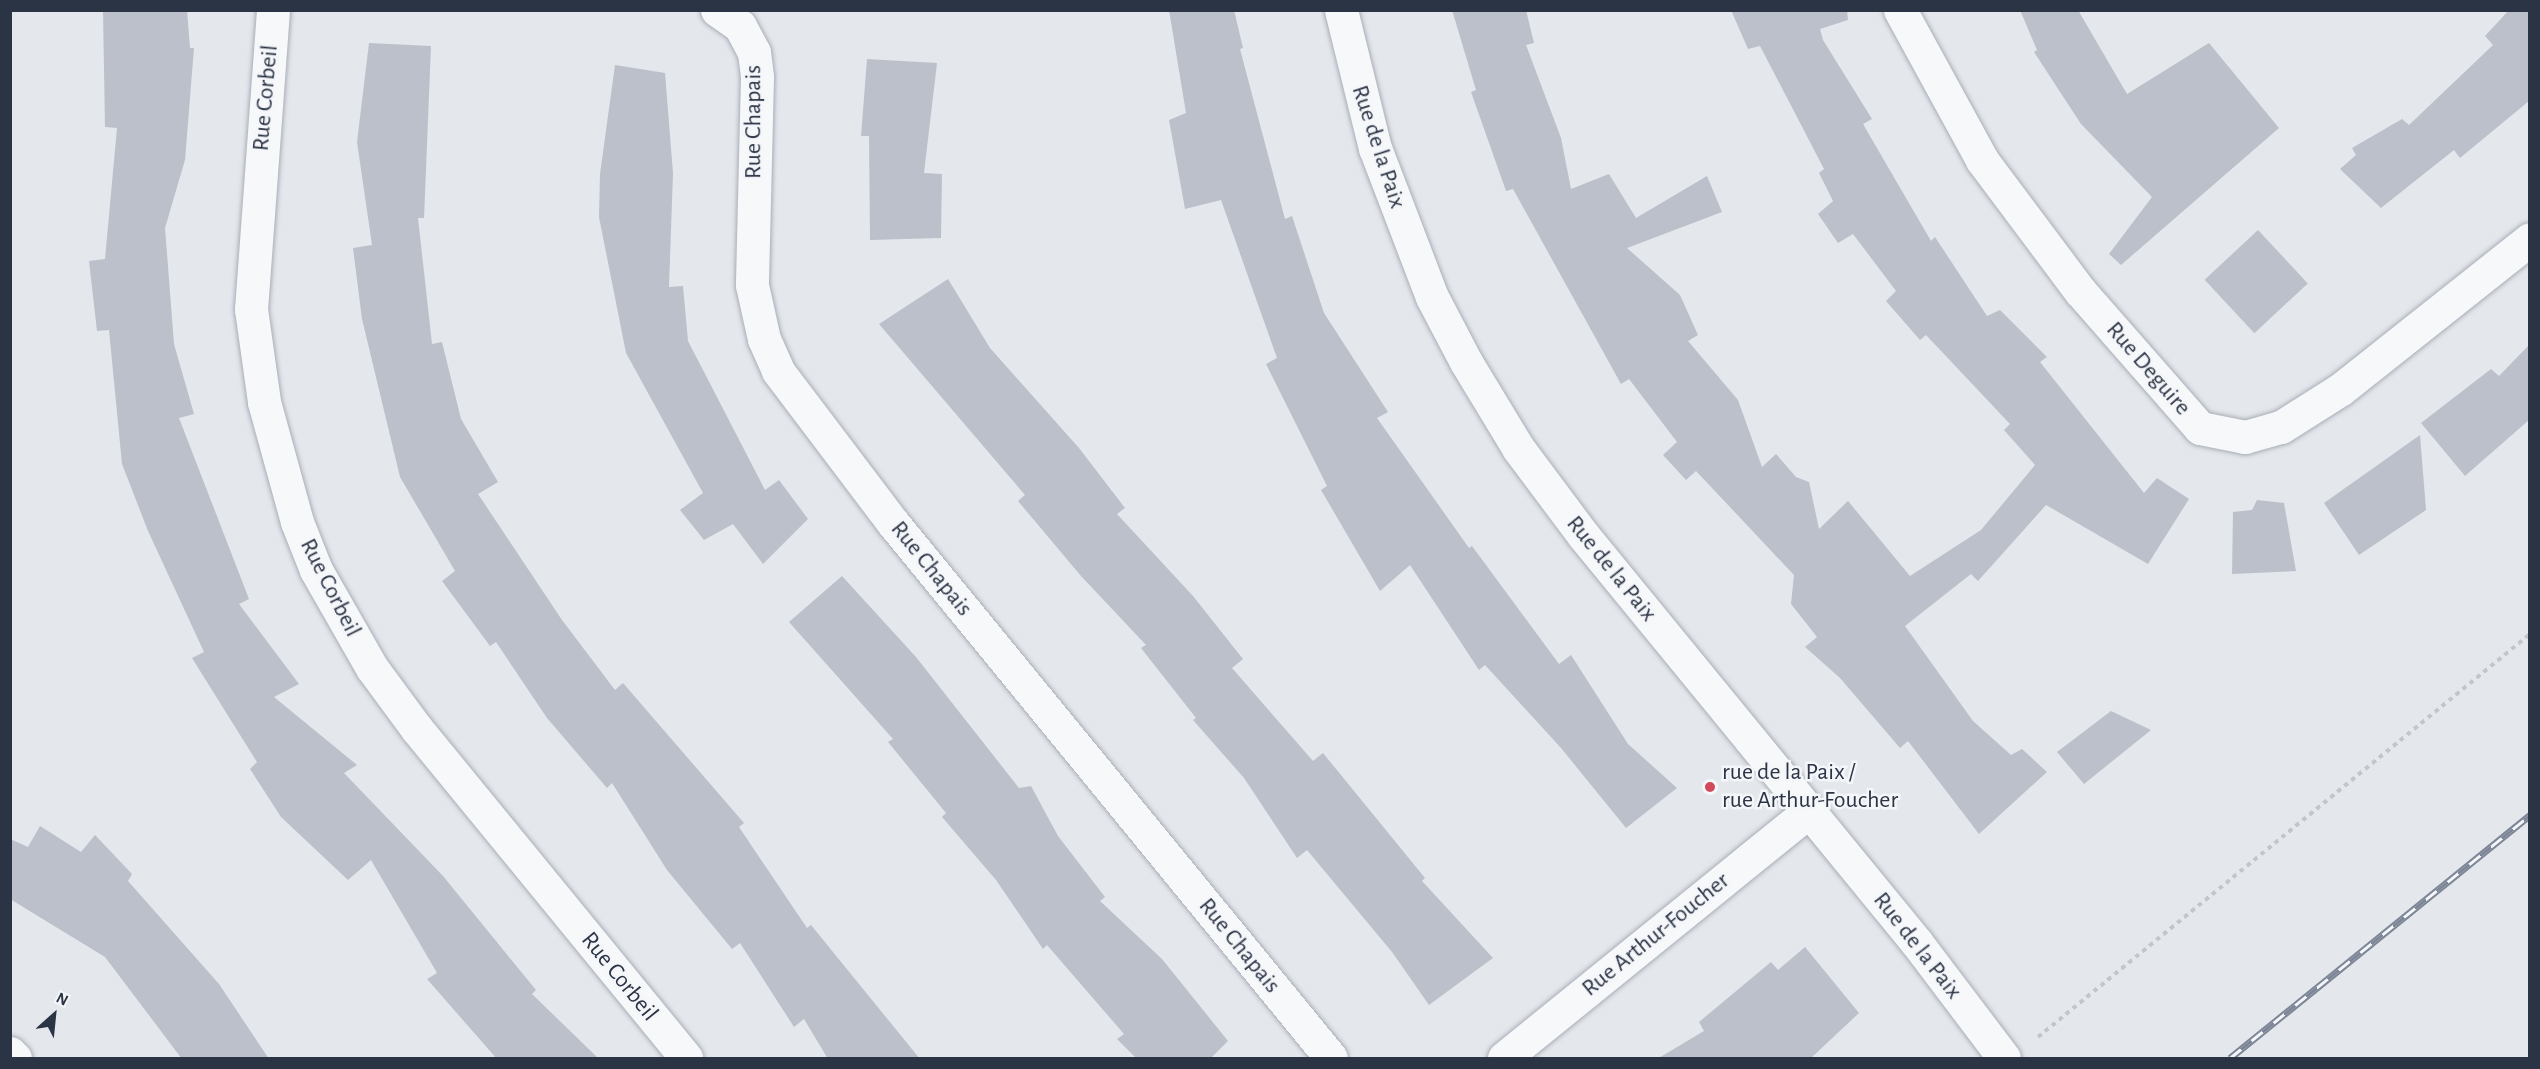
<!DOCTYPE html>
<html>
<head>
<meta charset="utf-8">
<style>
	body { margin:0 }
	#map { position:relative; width:2540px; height:1069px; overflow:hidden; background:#e4e7ec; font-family:"Alegreya Sans",sans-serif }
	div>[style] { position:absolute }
	.building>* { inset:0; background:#bbc0ca; transform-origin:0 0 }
	.path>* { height:4px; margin-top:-2px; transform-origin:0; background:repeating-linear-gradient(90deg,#c2c5cb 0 4.5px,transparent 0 9px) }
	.roads { filter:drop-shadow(0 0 2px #a9aeb7) drop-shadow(0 0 2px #a9aeb7) }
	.minor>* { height:33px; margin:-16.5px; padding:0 16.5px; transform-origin:16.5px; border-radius:16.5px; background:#f7f8fa }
	.rail>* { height:7px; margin-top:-3.5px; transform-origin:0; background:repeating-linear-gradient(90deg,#f4f6f9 0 14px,#7d8696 0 28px); box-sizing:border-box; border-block:2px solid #7d8696 }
	.dots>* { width:16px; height:16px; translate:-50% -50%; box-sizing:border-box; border:3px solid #f4f6f9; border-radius:50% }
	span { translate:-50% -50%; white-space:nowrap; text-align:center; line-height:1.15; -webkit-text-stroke:5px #f4f6f9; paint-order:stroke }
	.street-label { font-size:24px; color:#2b3445 }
	.poi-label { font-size:24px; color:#2b3445 }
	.left { translate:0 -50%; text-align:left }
	.frame { position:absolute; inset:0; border:12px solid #2b3445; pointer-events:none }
	.north { position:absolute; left:24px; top:985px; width:60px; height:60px; -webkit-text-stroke:4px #f4f6f9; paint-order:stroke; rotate:27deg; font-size:16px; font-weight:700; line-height:24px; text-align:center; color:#2b3445 }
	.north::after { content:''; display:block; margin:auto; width:21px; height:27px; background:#2b3445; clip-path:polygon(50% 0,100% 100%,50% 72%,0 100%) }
</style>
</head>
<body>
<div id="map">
	<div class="building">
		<i style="clip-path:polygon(103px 10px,187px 10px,190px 48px,194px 48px,185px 160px,165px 228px,174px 344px,194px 414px,179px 418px,249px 599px,239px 604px,299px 684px,274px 697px,357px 765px,344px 773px,443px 876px,536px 990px,532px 994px,599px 1059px,497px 1059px,427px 979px,437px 973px,371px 860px,348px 880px,281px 817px,250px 769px,257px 762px,192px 658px,204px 652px,148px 531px,122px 464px,109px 330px,97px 331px,89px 261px,105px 259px,117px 128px,105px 127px)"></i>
		<i style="clip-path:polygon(1169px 10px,1234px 10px,1243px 48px,1240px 49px,1285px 219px,1292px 216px,1324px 313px,1388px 412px,1377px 418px,1469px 548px,1472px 546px,1559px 664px,1571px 655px,1628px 744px,1677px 788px,1626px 828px,1561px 748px,1485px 665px,1479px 670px,1410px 565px,1380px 591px,1321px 490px,1327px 486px,1266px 364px,1277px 358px,1221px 200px,1185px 209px,1169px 120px,1186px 113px)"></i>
		<i style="clip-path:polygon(1452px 10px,1526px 10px,1534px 43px,1526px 45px,1561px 138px,1571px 189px,1609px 174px,1636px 218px,1707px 176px,1722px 212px,1627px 248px,1680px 295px,1698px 335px,1688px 341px,1738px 400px,1762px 467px,1776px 454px,1796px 477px,1809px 482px,1819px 529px,1848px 501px,1910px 576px,1981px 530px,2035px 465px,2004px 430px,2010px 424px,1926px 335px,1920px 340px,1886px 301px,1896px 291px,1853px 234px,1838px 243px,1818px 214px,1833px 201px,1819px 173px,1824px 169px,1760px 46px,1748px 49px,1731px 10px,1847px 10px,1848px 20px,1820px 29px,1823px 40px,1872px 119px,1863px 124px,1931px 241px,1935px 237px,1987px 316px,2000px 310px,2047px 357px,2040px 362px,2144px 493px,2157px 478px,2189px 499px,2148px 564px,2046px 505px,1978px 581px,1971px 574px,1905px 626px,1973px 721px,2011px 755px,2022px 749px,2047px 772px,1979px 834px,1908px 741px,1900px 748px,1840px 678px,1805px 647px,1817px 637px,1791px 604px,1794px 575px,1696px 471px,1686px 480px,1663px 455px,1677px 442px,1629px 379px,1621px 384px,1513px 189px,1506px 191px,1471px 92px,1476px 90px)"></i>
		<i style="clip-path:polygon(2020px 10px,2078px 10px,2127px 94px,2209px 43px,2279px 128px,2121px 265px,2109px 254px,2152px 197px,2081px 124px,2034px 52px,2037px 50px)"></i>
		<i style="clip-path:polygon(2509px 10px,2529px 10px,2529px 101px,2460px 158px,2454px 150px,2381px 208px,2340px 169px,2356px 155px,2352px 148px,2402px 119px,2409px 125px,2493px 45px,2485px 36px)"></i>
		<i style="clip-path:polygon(369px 43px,431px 46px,424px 218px,418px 218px,432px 344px,442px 342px,461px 419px,498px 482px,478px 494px,562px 620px,615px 690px,623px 683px,744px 823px,739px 827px,807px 928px,811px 925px,920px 1059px,828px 1059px,804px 1019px,794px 1027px,740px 943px,732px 949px,667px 870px,612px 783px,607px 788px,547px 718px,496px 642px,490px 646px,442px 581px,455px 571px,400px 477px,362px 319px,353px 248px,372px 245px,357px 142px)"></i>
		<i style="clip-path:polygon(867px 59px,937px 63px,924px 173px,942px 174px,941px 238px,870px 240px,869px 136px,861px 136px)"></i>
		<i style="clip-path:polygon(615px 65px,665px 73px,673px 173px,669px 287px,683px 286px,688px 341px,765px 490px,779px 480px,808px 519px,763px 564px,733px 524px,704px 540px,680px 510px,703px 493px,626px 353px,599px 217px,600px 174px)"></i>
		<i style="left:2258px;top:230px;width:73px;height:73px;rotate:47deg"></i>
		<i style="clip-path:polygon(948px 279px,990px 348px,1079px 448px,1125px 508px,1117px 514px,1193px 596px,1243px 659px,1232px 668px,1313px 761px,1323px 753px,1425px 878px,1422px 881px,1493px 958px,1429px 1005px,1392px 952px,1307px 850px,1297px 858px,1244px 778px,1193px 720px,1196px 718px,1141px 648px,1146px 645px,1081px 576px,1018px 501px,1025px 495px,879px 324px)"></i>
		<i style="clip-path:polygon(2529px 345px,2529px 420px,2465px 476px,2421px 423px,2491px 369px,2499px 376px)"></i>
		<i style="clip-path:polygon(2420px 435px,2426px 510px,2359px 555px,2324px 503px)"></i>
		<i style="clip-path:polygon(2257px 500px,2284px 503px,2296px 571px,2232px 574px,2233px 512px,2252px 510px)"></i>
		<i style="clip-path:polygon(842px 576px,916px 657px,1019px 788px,1031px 786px,1058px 836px,1105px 897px,1100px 901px,1162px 959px,1228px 1041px,1210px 1059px,1137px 1059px,1117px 1039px,1124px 1034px,1047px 945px,1043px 949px,996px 880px,942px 817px,946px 813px,888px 742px,893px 739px,789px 622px)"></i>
		<i style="clip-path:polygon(2111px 711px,2151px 730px,2084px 784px,2057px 752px)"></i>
		<i style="clip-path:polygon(40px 826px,81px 852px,95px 835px,132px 874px,128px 881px,219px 984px,269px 1059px,182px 1059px,105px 957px,10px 899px,10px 839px,28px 847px)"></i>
		<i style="clip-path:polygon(1805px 947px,1859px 1013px,1810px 1059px,1657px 1059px,1704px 1031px,1699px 1022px,1771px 962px,1778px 970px)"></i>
	</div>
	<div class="path">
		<i style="left:2038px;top:1037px;width:636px;rotate:-39.32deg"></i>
	</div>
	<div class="roads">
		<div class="minor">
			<i style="left:273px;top:10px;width:300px;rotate:94.2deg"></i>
			<i style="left:251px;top:309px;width:94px;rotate:82deg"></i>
			<i style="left:264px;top:402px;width:124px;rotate:74.6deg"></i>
			<i style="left:297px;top:522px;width:52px;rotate:68.4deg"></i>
			<i style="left:316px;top:570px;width:113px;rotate:60.3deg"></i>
			<i style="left:372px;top:668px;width:76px;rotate:53.6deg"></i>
			<i style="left:417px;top:729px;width:425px;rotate:50.7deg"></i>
			<i style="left:717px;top:10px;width:28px;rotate:35deg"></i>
			<i style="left:740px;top:26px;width:30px;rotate:62deg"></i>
			<i style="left:754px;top:52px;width:25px;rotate:83deg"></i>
			<i style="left:757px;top:77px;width:208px;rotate:91.4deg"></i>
			<i style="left:752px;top:285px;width:55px;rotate:77.5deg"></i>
			<i style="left:764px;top:339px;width:35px;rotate:66deg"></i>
			<i style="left:778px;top:371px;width:191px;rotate:52.9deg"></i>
			<i style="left:893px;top:523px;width:691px;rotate:50.69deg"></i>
			<i style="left:1341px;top:10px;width:142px;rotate:76.2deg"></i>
			<i style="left:1375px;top:148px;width:160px;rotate:69.1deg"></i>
			<i style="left:1432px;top:297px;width:73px;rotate:62.4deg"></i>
			<i style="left:1466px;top:362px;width:100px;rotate:58.8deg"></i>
			<i style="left:1518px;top:448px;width:109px;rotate:53.2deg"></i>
			<i style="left:1583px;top:535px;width:527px;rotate:50.7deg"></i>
			<i style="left:1917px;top:943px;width:144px;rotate:52.9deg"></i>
			<i style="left:1900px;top:10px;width:171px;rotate:61.3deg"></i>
			<i style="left:1982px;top:160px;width:164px;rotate:53.2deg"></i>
			<i style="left:2080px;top:291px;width:182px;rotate:48.8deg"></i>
			<i style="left:2200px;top:428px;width:46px;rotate:11.3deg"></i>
			<i style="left:2245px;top:437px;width:37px;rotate:-16deg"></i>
			<i style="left:2281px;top:427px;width:71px;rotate:-32.3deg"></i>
			<i style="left:2341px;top:389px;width:241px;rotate:-38.4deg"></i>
			<i style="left:10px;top:1053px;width:7px;rotate:45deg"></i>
			<i style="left:1504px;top:1058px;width:392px;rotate:-39deg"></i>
		</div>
	</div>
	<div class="rail">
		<i style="left:2230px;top:1058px;width:386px;rotate:-39deg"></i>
	</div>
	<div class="dots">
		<i style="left:1710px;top:787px;background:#d1495b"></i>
	</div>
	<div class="street-label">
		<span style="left:266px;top:98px;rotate:-85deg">Rue Corbeil</span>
		<span style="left:754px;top:122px;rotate:-90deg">Rue Chapais</span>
		<span style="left:1378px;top:147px;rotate:72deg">Rue de la Paix</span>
		<span style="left:2148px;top:369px;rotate:49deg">Rue Deguire</span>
		<span style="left:931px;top:569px;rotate:51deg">Rue Chapais</span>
		<span style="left:1611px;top:569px;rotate:51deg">Rue de la Paix</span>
		<span style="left:330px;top:588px;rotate:63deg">Rue Corbeil</span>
		<span style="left:1656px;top:935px;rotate:-39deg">Rue Arthur-Foucher</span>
		<span style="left:1239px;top:946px;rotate:51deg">Rue Chapais</span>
		<span style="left:1917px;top:946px;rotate:52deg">Rue de la Paix</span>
		<span style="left:619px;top:977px;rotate:51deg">Rue Corbeil</span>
	</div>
	<div class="poi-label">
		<span class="left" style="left:1722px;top:787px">rue de la Paix /<br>rue Arthur-Foucher</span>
	</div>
	<div class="frame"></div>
	<div class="north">N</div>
</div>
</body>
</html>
